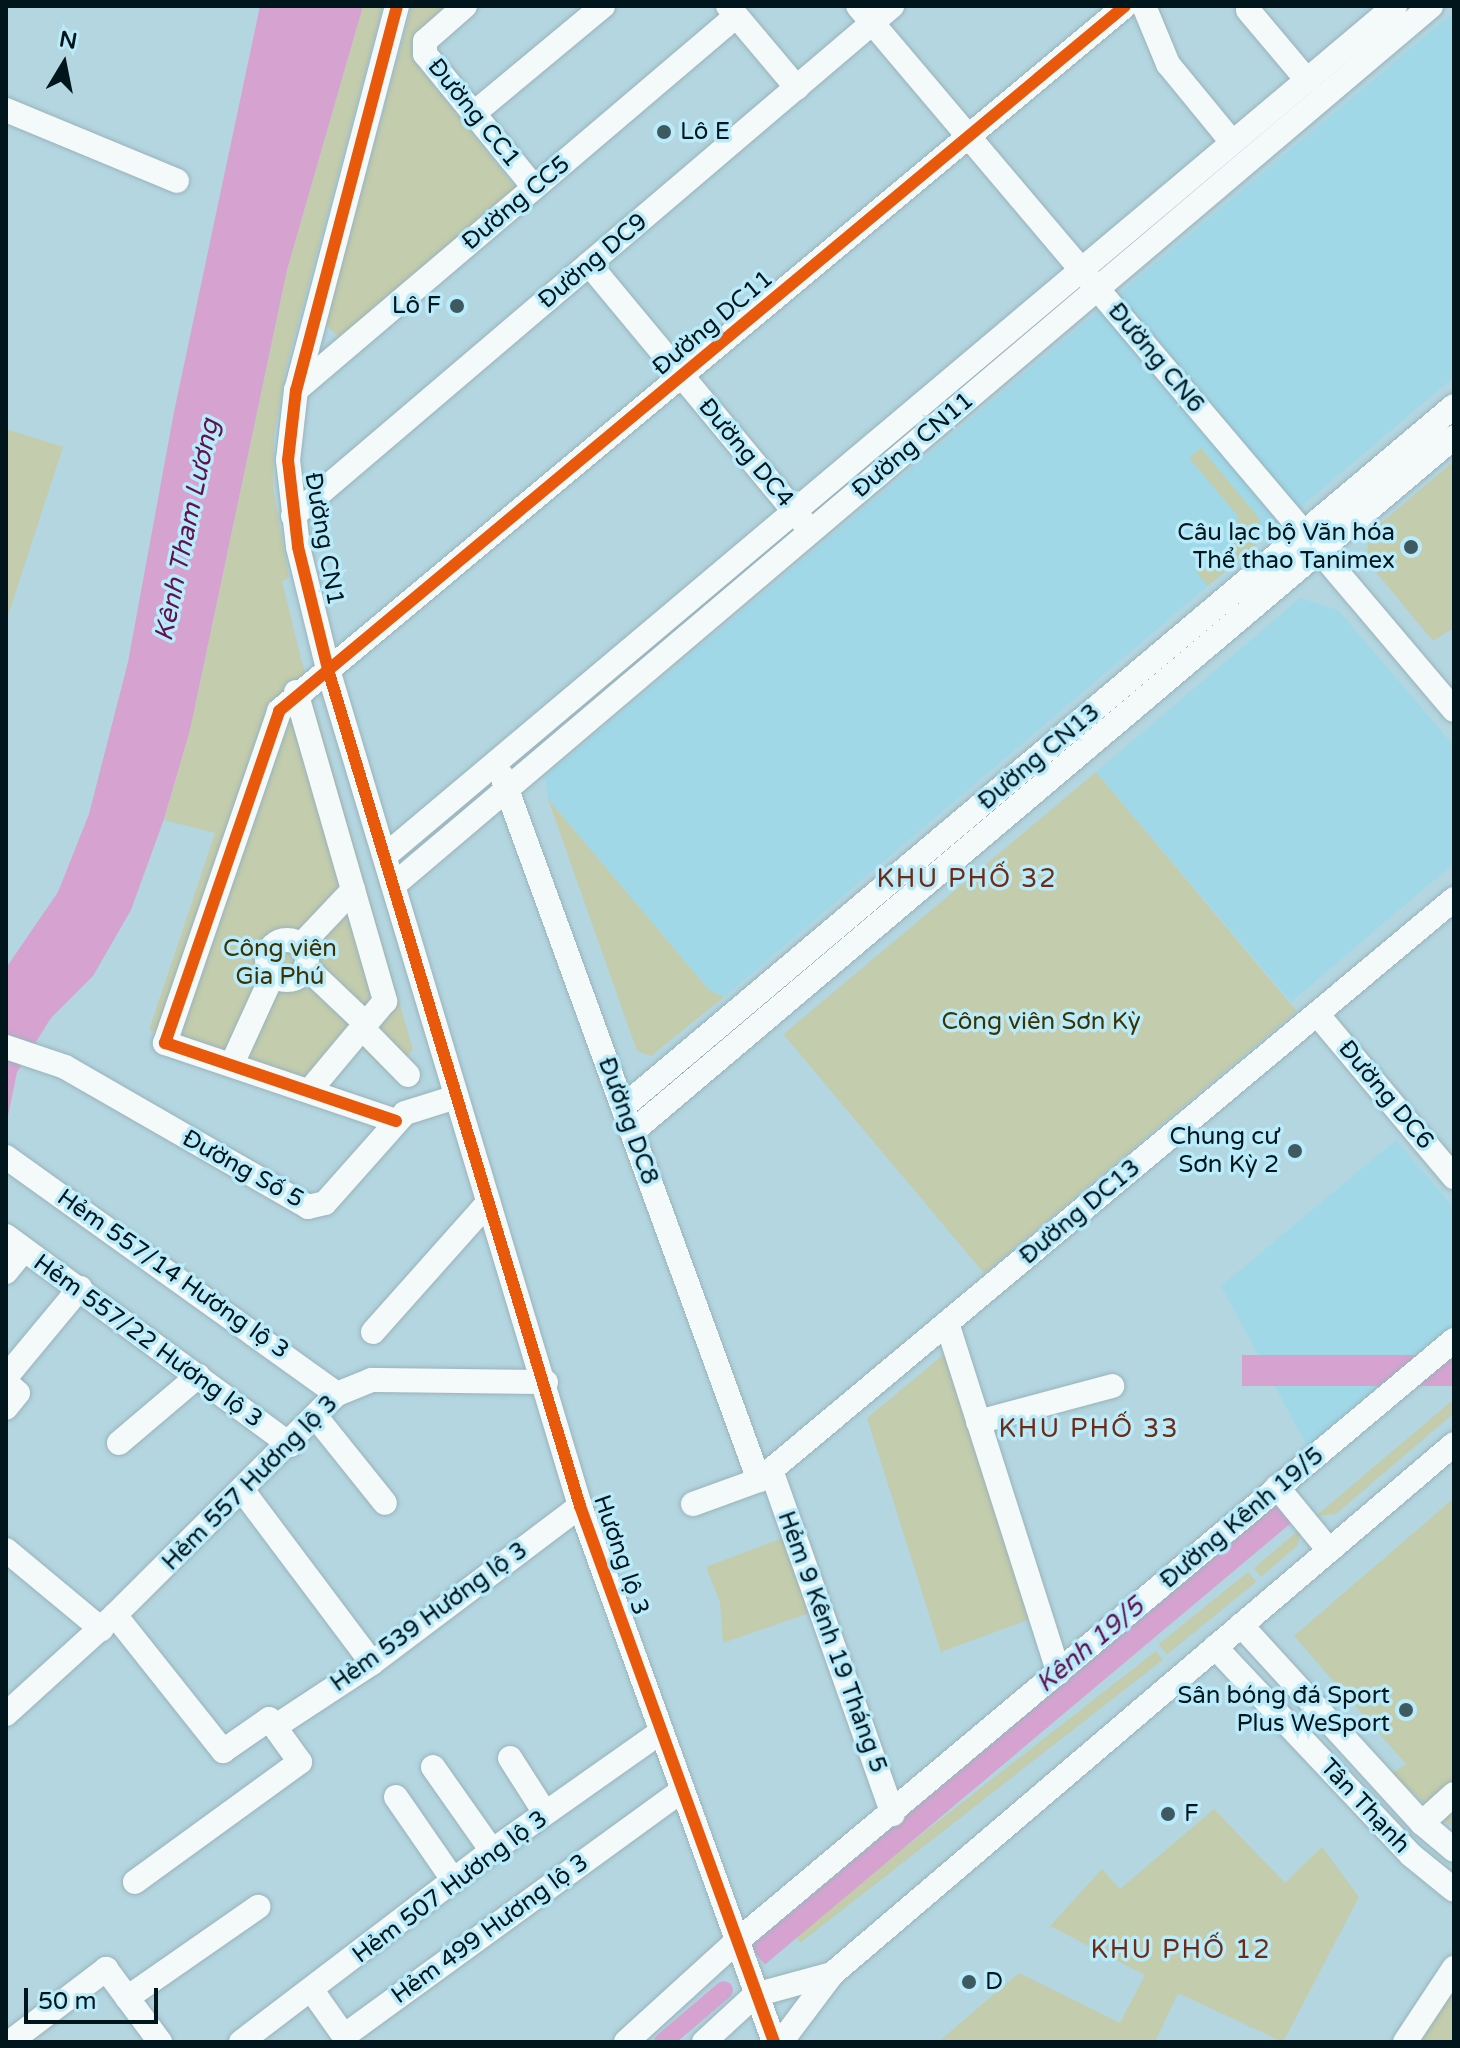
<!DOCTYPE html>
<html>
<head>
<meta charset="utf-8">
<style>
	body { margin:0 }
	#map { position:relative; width:1460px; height:2048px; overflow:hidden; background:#b4d6e0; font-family:"Varela Round",sans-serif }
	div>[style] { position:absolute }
	.built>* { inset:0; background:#a0d8e8 }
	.green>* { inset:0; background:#c3ccac; transform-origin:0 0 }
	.water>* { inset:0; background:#d6a3d1; transform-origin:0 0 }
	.canal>* { height:18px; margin:-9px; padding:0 9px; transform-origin:9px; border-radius:9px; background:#d6a3d1 }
	.roads { filter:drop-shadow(0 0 2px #99b3bb) drop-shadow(0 0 2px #99b3bb) }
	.minor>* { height:24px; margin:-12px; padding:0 12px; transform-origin:12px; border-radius:12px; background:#f4f9fa }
	.minor>.ring { margin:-12px; padding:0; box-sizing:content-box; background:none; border:24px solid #f4f9fa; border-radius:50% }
	.cycleway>* { height:12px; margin:-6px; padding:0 6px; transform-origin:6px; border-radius:6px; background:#e8590c }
	.dots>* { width:22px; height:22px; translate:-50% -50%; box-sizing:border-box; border:4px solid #b9ebfa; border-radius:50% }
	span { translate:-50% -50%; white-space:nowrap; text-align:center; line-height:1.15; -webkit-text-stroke:7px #b9ebfa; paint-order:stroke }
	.street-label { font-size:24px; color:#00161d }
	.poi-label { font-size:24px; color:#00161d }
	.left { translate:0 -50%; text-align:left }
	.right { translate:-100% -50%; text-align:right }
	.park-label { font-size:24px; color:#3a3201 }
	.water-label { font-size:26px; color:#60124f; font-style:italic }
	.neighbourhood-label { font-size:26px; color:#6d2b15; letter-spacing:2px }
	.frame { position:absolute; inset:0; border:8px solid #00161d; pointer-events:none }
	.north { position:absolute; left:24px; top:24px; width:80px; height:80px; -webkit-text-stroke:6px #b9ebfa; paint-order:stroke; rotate:10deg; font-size:22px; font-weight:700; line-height:32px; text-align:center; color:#00161d }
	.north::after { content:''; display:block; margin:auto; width:28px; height:36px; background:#00161d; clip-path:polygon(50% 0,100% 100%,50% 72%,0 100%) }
	.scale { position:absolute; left:24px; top:1988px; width:134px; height:36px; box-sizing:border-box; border:4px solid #00161d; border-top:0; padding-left:10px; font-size:24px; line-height:28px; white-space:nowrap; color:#00161d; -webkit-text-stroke:6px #b9ebfa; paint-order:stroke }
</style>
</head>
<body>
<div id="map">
	<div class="built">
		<i style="clip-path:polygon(1454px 12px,1454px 377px,724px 997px,709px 990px,548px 799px,545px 777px)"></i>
		<i style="clip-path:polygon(1300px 598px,1338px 610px,1454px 746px,1454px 863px,1291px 1002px,1096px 772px)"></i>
		<i style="clip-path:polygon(1396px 1140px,1454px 1208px,1454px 1325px,1307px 1446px,1221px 1286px)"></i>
	</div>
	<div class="green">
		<i style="clip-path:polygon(363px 6px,383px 6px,286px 368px,274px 435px,273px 487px,289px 578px,282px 581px,301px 659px,413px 1050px,389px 1074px,356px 1043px,311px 1082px,149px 1030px,215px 833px,164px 820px,190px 730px,287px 270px)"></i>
		<i style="clip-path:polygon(412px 6px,450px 6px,413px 50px,415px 62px,516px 188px,340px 338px,325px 324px)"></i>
		<i style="clip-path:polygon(6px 429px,63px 447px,6px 622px)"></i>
		<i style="clip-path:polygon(1201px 448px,1259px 518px,1260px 533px,1255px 546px,1208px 586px,1197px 573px,1235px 540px,1238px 516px,1189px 458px)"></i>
		<i style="clip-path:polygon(1454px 461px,1454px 628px,1433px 641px,1367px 561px,1368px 534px)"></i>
		<i style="left:1096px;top:772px;width:312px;height:408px;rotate:50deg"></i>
		<i style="clip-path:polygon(548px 799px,709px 990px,724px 997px,651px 1056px,637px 1051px)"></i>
		<i style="clip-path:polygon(943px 1355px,951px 1360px,1033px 1618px,941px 1652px,867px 1418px)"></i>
		<i style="clip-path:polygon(1454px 1399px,1454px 1413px,1336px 1514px,1316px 1516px)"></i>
		<i style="clip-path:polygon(1454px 1498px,1454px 1828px,1391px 1774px,1406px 1764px,1294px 1636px)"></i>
		<i style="clip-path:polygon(1300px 1529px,1298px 1545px,1261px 1577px,1254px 1568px)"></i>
		<i style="clip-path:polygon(788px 1536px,815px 1611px,723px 1643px,720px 1602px,706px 1567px)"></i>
		<i style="left:1248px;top:1572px;width:13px;height:115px;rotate:51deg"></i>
		<i style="left:1156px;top:1651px;width:11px;height:460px;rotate:52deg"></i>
		<i style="clip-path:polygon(1214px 1809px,1285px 1883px,1322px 1847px,1359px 1897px,1283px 2042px,1178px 1993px,1155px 2042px,938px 2042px,1019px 1973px,1120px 2023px,1145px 1975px,1050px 1926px,1102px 1869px,1120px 1889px)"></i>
		<i style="clip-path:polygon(1454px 1979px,1454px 2042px,1415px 2042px)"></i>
	</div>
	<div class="water">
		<i style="clip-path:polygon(260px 6px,363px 6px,287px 270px,190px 730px,164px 819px,131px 910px,93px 976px,51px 1018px,17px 1072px,6px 1126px,6px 968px,58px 892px,89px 814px,128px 662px,174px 412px)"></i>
		<i style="left:1454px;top:1355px;width:31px;height:212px;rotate:90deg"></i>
		<i style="left:1278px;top:1504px;width:23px;height:689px;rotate:50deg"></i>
	</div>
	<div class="canal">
		<i style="left:663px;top:2042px;width:80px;rotate:-40.4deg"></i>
	</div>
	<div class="roads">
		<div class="minor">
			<i style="left:397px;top:6px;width:397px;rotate:104.7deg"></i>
			<i style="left:296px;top:390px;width:70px;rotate:96.5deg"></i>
			<i style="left:288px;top:460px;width:88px;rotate:83.4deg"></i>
			<i style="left:298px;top:547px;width:130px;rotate:76.2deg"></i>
			<i style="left:329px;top:673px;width:870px;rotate:73.23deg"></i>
			<i style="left:580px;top:1506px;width:570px;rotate:70.1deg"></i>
			<i style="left:465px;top:6px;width:53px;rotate:138.8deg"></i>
			<i style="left:425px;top:41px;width:13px;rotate:90deg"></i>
			<i style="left:425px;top:54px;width:172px;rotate:50.7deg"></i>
			<i style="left:728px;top:6px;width:107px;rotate:49.9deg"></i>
			<i style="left:858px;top:6px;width:922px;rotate:49.75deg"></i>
			<i style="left:1144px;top:6px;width:63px;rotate:67.5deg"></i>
			<i style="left:1168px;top:64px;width:101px;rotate:50.6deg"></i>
			<i style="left:1248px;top:10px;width:92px;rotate:49.9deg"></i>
			<i style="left:6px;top:110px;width:185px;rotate:22.5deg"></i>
			<i style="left:473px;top:114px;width:169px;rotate:-39.7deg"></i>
			<i style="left:589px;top:264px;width:337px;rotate:50.3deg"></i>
			<i style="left:296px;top:390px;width:577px;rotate:-40.36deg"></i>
			<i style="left:293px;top:516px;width:787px;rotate:-40.41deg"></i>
			<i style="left:296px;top:692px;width:322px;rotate:73.9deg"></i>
			<i style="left:385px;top:1001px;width:30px;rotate:130deg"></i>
			<i style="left:502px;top:776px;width:749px;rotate:69.95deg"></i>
			<i style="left:386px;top:855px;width:1319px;rotate:-40.08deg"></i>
			<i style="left:395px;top:884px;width:1358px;rotate:-40.28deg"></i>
			<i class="ring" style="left:267px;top:940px;width:16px;height:16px"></i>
			<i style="left:301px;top:945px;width:76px;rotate:-46.6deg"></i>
			<i style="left:306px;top:967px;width:83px;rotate:43.5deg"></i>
			<i style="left:366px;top:1024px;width:8px;rotate:90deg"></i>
			<i style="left:366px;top:1032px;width:60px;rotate:45.7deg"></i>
			<i style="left:1317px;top:1014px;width:213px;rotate:50deg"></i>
			<i style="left:6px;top:1047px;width:62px;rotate:18.7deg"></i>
			<i style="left:65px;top:1067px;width:280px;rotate:29.9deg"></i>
			<i style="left:308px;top:1207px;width:17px;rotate:-13deg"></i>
			<i style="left:325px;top:1203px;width:120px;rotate:-48.4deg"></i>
			<i style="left:405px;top:1113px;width:53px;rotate:-17.4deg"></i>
			<i style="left:232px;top:1064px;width:99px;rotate:-65.5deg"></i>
			<i style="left:311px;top:1089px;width:72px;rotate:-50.1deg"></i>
			<i style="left:623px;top:1107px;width:1087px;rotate:-40.15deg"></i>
			<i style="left:396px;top:1121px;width:244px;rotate:-161.3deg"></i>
			<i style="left:165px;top:1043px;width:351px;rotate:-71deg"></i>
			<i style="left:279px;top:711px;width:1101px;rotate:-39.81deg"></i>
			<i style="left:632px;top:1132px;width:1076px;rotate:-40.21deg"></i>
			<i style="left:6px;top:1157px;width:407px;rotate:35.6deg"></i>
			<i style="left:6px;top:1236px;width:353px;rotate:36.3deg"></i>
			<i style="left:6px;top:1272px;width:28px;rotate:-51deg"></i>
			<i style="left:947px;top:1323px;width:367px;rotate:72.3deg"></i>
			<i style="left:373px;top:1332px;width:173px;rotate:-48.3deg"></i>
			<i style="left:6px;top:1377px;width:116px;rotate:-50.3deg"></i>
			<i style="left:6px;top:1382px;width:16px;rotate:43deg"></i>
			<i style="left:18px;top:1393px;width:19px;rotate:129deg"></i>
			<i style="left:316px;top:1417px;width:110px;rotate:51.3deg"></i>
			<i style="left:978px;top:1422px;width:139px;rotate:-15deg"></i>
			<i style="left:119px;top:1443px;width:104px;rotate:-40.3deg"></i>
			<i style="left:771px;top:1470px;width:365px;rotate:70.5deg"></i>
			<i style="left:1277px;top:1487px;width:82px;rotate:50.5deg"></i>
			<i style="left:243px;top:1491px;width:215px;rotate:53.1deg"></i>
			<i style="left:693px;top:1504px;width:70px;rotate:-20deg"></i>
			<i style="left:759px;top:1480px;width:906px;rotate:-39.89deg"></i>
			<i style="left:6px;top:1550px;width:124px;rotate:39.7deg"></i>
			<i style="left:115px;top:1615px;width:174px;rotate:51.5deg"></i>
			<i style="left:223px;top:1751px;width:56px;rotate:-34.8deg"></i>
			<i style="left:269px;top:1719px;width:53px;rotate:54.2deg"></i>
			<i style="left:300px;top:1762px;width:204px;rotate:144deg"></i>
			<i style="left:1241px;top:1625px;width:268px;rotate:47.6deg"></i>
			<i style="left:1422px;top:1823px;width:42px;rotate:40.2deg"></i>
			<i style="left:1215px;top:1647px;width:286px;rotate:46.7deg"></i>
			<i style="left:1411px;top:1855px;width:55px;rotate:39.1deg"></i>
			<i style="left:6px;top:1714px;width:147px;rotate:-42.2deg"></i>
			<i style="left:115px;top:1615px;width:313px;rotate:-44.9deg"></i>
			<i style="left:337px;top:1394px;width:37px;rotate:-22deg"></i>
			<i style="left:371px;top:1380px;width:175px;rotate:0.7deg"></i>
			<i style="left:276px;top:1726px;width:115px;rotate:-33.3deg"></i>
			<i style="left:372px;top:1663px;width:261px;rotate:-37deg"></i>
			<i style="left:510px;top:1758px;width:65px;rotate:57.5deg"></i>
			<i style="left:433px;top:1767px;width:103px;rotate:54.9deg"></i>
			<i style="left:396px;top:1797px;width:102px;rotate:55.4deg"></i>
			<i style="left:1422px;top:1823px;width:43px;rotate:-42.2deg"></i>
			<i style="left:313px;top:1992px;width:54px;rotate:54.8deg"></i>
			<i style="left:344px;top:2036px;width:417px;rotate:-36deg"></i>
			<i style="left:127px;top:1998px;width:160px;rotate:-34.8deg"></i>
			<i style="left:10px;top:2042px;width:121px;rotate:-37.2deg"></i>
			<i style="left:106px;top:1969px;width:91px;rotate:53.5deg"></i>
			<i style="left:241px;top:2042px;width:315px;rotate:-37.3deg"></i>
			<i style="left:492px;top:1851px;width:204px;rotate:-35.2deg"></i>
			<i style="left:626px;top:2042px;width:149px;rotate:-42.3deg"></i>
			<i style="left:736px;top:1942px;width:937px;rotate:-39.98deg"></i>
			<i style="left:704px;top:2042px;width:69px;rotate:-42.7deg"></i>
			<i style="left:755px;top:1995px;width:80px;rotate:-15.3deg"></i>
			<i style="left:832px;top:1974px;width:817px;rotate:-40.43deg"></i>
			<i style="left:781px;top:2042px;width:85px;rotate:-53.1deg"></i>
			<i style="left:1405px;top:2042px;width:89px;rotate:-56.5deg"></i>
		</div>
	</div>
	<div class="cycleway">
		<i style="left:397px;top:6px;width:397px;rotate:104.7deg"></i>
		<i style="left:296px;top:390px;width:70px;rotate:96.5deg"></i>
		<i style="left:288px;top:460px;width:88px;rotate:83.4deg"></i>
		<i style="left:298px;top:547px;width:130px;rotate:76.2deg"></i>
		<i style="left:329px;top:673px;width:870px;rotate:73.23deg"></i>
		<i style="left:580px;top:1506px;width:570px;rotate:70.1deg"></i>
		<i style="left:396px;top:1121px;width:244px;rotate:-161.3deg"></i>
		<i style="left:165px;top:1043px;width:351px;rotate:-71deg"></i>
		<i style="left:279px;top:711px;width:1101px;rotate:-39.81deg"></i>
	</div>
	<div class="dots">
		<i style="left:664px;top:132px;background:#3f5961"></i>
		<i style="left:457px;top:306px;background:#3f5961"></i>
		<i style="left:1411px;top:547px;background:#3f5961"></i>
		<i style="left:1295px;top:1151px;background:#3f5961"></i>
		<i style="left:1406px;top:1710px;background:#3f5961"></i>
		<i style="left:1168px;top:1814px;background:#3f5961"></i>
		<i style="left:969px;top:1982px;background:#3f5961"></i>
	</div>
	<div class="street-label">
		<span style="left:474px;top:113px;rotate:51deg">Đường CC1</span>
		<span style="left:516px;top:203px;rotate:-40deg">Đường CC5</span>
		<span style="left:593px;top:261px;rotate:-40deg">Đường DC9</span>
		<span style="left:713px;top:323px;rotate:-40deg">Đường DC11</span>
		<span style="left:1156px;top:358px;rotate:50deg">Đường CN6</span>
		<span style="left:913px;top:445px;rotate:-40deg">Đường CN11</span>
		<span style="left:746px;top:453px;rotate:50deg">Đường DC4</span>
		<span style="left:324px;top:539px;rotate:80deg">Đường CN1</span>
		<span style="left:1039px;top:757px;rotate:-40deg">Đường CN13</span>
		<span style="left:1386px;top:1095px;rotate:50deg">Đường DC6</span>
		<span style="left:628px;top:1121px;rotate:70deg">Đường DC8</span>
		<span style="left:243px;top:1169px;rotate:29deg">Đường Số 5</span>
		<span style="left:1080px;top:1212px;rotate:-40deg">Đường DC13</span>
		<span style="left:173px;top:1274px;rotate:35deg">Hẻm 557/14 Hương lộ 3</span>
		<span style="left:148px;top:1341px;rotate:36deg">Hẻm 557/22 Hương lộ 3</span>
		<span style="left:250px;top:1483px;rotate:-45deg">Hẻm 557 Hương lộ 3</span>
		<span style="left:1242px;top:1518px;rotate:-40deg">Đường Kênh 19/5</span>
		<span style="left:621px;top:1555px;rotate:71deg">Hương lộ 3</span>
		<span style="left:429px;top:1617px;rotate:-36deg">Hẻm 539 Hương lộ 3</span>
		<span style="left:832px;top:1642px;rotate:70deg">Hẻm 9 Kênh 19 Tháng 5</span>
		<span style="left:1365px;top:1806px;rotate:47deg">Tân Thạnh</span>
		<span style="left:450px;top:1887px;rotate:-37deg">Hẻm 507 Hương lộ 3</span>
		<span style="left:490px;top:1929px;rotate:-36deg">Hẻm 499 Hương lộ 3</span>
	</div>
	<div class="poi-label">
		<span class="left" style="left:680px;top:132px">Lô E</span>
		<span class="right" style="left:441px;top:306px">Lô F</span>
		<span class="right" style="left:1395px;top:547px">Câu lạc bộ Văn hóa<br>Thể thao Tanimex</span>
		<span class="right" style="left:1279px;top:1151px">Chung cư<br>Sơn Kỳ 2</span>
		<span class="right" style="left:1390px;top:1710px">Sân bóng đá Sport<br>Plus WeSport</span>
		<span class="left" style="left:1184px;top:1814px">F</span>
		<span class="left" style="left:985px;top:1982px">D</span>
	</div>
	<div class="park-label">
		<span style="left:280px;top:963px">Công viên<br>Gia Phú</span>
		<span style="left:1041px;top:1022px">Công viên Sơn Kỳ</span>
	</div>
	<div class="water-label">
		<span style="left:187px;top:530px;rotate:-78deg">Kênh Tham Lương</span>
		<span style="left:1090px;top:1645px;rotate:-40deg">Kênh 19/5</span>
	</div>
	<div class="neighbourhood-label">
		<span style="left:967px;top:879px">KHU PHỐ 32</span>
		<span style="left:1089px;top:1429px">KHU PHỐ 33</span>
		<span style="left:1181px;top:1950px">KHU PHỐ 12</span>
	</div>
	<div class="frame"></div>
	<div class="north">N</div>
	<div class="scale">50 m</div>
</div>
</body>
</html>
